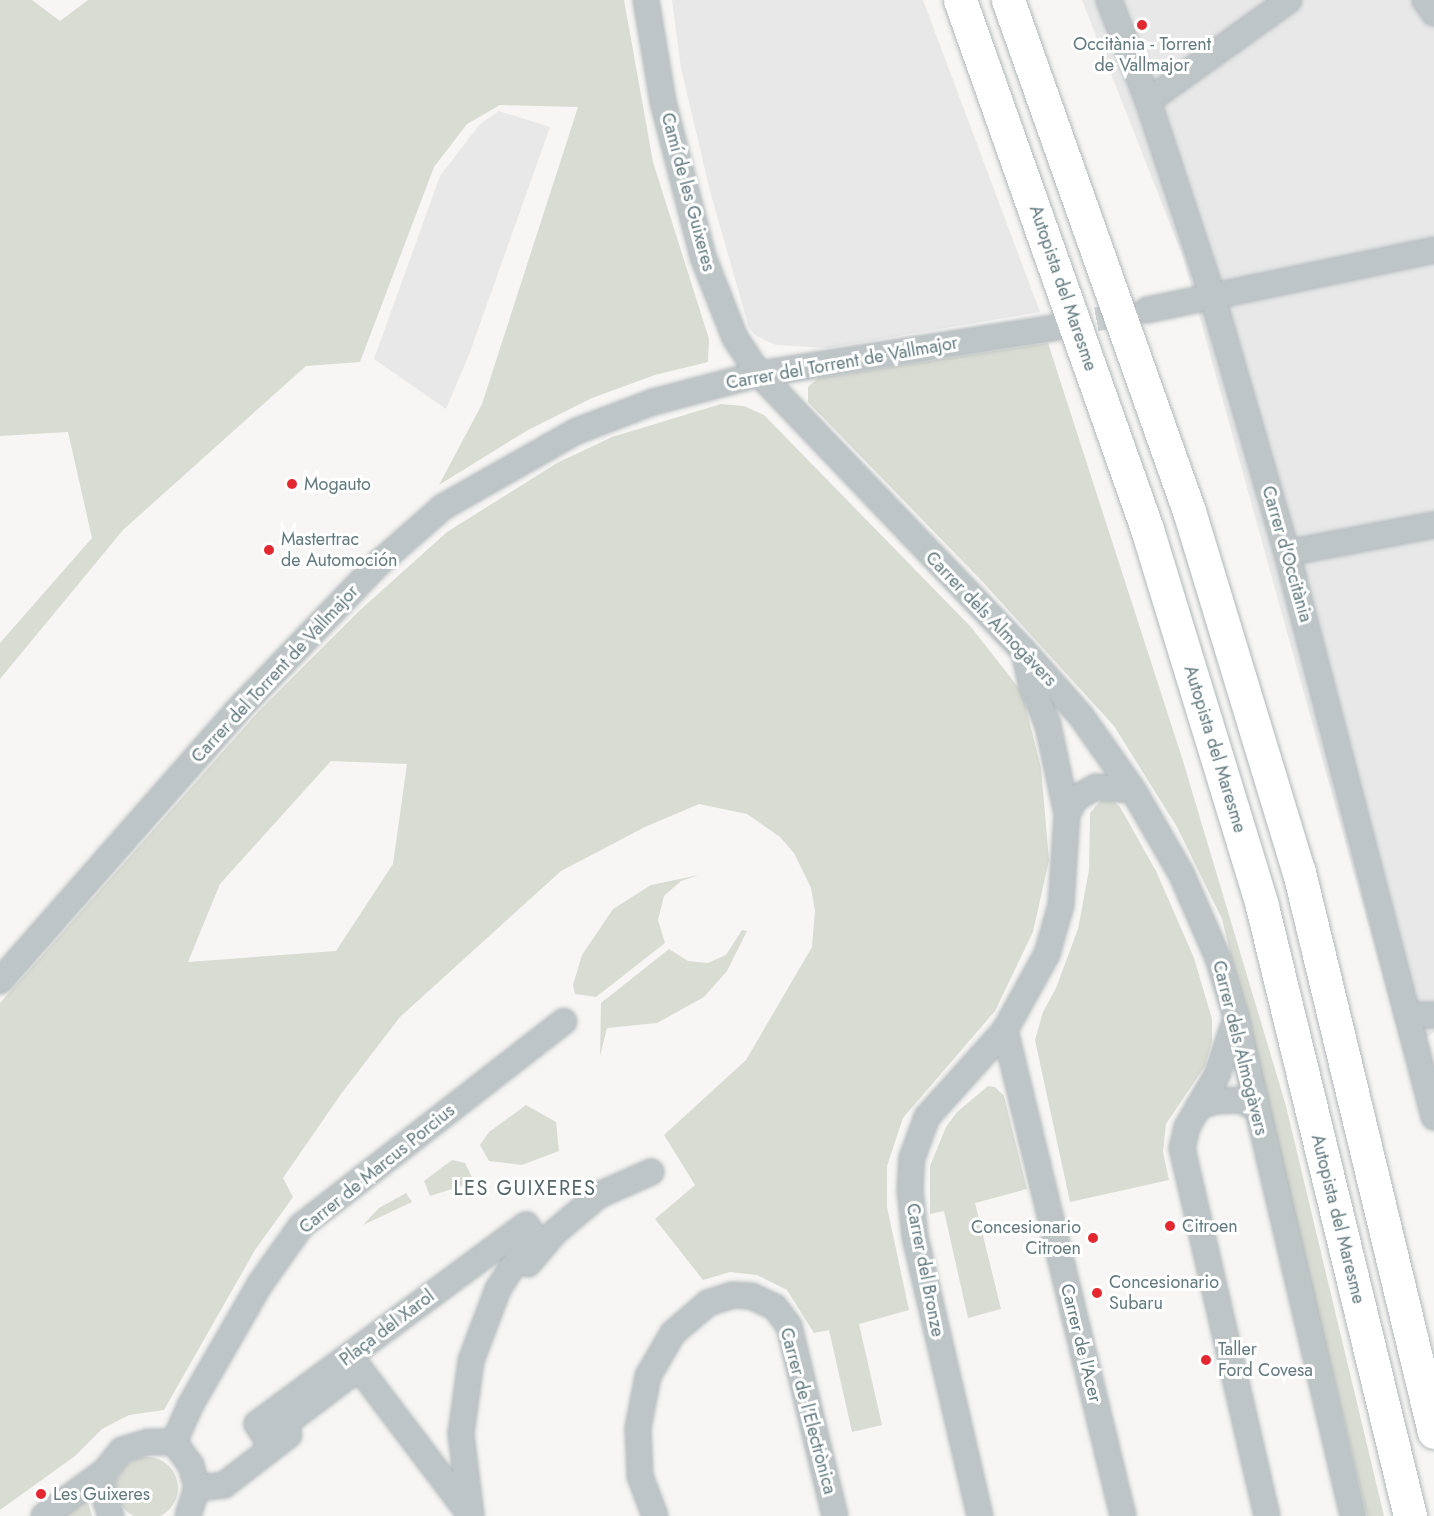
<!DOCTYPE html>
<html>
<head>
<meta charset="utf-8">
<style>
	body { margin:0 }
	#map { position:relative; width:1434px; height:1516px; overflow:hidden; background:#f7f6f4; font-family:Jost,sans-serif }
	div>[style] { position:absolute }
	.built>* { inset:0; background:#e8e8e8 }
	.green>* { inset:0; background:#d9dcd3 }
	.round { border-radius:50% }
	.minor-tunnel>* { height:24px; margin-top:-12px; transform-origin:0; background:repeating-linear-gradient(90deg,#cad1d1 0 24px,transparent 0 36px) }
	.roads { filter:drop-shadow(0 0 2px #b1b8ba) drop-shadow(0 0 2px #b1b8ba) }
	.minor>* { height:24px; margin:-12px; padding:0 12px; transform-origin:12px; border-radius:12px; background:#bec5c7 }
	.highway>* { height:33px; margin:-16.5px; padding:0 16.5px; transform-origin:16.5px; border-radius:16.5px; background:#fff }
	.dots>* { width:16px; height:16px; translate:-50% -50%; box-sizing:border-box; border:3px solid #fff; border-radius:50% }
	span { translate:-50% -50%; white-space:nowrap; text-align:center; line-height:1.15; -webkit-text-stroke:6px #fff; paint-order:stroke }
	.poi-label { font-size:18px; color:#627a7f }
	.left { translate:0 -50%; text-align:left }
	.right { translate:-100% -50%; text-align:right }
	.street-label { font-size:18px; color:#627a7f }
	.neighbourhood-label { font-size:20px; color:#54666a; letter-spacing:1.5px }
</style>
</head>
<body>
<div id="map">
	<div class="built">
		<i style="clip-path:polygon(672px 0,923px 0,1040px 312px,827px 348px,776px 345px,756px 336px,749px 328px,710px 191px,681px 68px)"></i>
		<i style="clip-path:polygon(1082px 0,1434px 0,1434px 1032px,1404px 1054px,1183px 257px)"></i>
		<i style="clip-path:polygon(499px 111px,550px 127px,470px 352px,446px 409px,374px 359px,440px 176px,480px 124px)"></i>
	</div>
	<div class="green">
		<i style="clip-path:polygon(0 0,32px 0,60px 21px,88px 0,624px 0,653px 162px,709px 339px,708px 362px,655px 375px,592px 398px,528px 430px,439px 485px,482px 404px,578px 107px,500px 105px,467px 124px,434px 167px,360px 362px,306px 366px,123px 530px,0 679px,0 643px,92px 538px,68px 432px,0 436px)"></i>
		<i style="clip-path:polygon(1048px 343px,1183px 761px,1286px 1106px,1384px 1516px,1367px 1516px,1222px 919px,1177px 827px,1114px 726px,980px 579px,808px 402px,808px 387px,818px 378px)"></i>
		<i style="clip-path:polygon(evenodd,721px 404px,744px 406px,764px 415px,971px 627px,1022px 692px,1041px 768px,1049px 860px,1033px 932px,995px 1011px,903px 1118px,887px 1166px,887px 1207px,909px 1310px,859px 1324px,882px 1425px,852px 1432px,829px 1330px,814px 1333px,787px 1290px,757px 1275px,730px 1272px,703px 1280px,655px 1219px,695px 1185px,664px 1135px,746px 1060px,812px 947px,815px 911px,811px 888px,794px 853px,780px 837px,747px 814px,699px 804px,645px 827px,561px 871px,400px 1017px,341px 1094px,283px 1178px,293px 1197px,255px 1250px,164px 1410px,129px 1415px,102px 1429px,75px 1456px,0 1510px,0 1003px,258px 712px,359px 611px,447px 532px,557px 463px,612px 437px,721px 404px,331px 761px,407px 764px,393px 864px,336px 951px,188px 962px,220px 884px,331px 761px)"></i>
		<i style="clip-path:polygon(1101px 800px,1114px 802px,1120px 807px,1156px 871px,1194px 958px,1212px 1019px,1212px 1042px,1205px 1066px,1166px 1124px,1163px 1152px,1169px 1180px,1070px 1202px,1035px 1040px,1043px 1012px,1056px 988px,1078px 929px,1089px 870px,1090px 813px)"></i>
		<i style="clip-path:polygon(699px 875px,681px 881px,664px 896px,658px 920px,665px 943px,596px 997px,575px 994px,573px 985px,582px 955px,613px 909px,651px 885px)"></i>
		<i style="clip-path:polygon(742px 930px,747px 931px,727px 971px,704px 997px,657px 1023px,607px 1028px,600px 1056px,601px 1003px,669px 949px,688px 961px,708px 963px,726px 955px)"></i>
		<i style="clip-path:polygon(988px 1086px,995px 1087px,1004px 1096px,1027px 1189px,975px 1203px,1001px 1309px,968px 1318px,944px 1211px,930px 1214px,930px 1166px,946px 1127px,957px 1112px)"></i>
		<i style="clip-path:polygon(526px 1105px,556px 1122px,559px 1151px,522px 1165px,489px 1161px,480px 1145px,489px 1132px)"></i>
		<i style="clip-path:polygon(452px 1160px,465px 1163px,472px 1177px,468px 1184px,430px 1196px,424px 1181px)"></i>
		<i style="clip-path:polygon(406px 1193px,412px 1202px,363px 1225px,379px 1208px)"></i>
		<i class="round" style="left:116px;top:1457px;width:62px;height:62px"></i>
		<i style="clip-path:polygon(87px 1499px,92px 1516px,64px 1516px)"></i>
	</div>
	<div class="minor-tunnel">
		<i style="left:1061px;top:326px;width:76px;rotate:-10.6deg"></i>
	</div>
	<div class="roads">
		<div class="minor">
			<i style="left:646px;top:0;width:103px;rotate:80.5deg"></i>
			<i style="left:663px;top:102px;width:160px;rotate:75.5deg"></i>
			<i style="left:703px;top:257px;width:87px;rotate:68.4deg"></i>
			<i style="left:735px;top:338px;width:43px;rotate:56.3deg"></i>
			<i style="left:759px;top:374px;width:382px;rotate:46.3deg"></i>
			<i style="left:1023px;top:650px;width:88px;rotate:48.7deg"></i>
			<i style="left:1081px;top:716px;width:90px;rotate:54.9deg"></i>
			<i style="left:1133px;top:790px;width:96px;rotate:60deg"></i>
			<i style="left:1181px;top:873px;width:93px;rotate:66.5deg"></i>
			<i style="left:1218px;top:958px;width:62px;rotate:73deg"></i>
			<i style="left:1236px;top:1017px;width:513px;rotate:76.8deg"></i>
			<i style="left:1109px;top:0;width:108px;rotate:68.9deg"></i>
			<i style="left:1148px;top:101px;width:204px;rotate:71.7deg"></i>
			<i style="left:1212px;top:295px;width:269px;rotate:73.8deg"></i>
			<i style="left:1287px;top:553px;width:583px;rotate:75.39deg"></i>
			<i style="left:1425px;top:0;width:16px;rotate:55deg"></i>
			<i style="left:1148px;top:101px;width:173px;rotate:-35.6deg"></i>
			<i style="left:1147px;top:310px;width:293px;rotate:-11.8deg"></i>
			<i style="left:1287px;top:553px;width:150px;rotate:-10.8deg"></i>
			<i style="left:1067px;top:814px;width:18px;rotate:-61deg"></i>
			<i style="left:1076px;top:798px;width:23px;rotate:-29deg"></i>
			<i style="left:1096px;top:787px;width:37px;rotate:5deg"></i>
			<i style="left:0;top:981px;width:358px;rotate:-48.7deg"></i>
			<i style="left:236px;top:712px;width:207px;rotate:-46.2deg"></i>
			<i style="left:379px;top:563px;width:85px;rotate:-41.2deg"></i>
			<i style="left:443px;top:507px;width:154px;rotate:-29.6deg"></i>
			<i style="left:577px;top:431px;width:81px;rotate:-20.9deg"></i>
			<i style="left:653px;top:402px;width:110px;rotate:-14.8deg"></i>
			<i style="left:759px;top:374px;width:298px;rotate:-8.9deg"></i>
			<i style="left:1410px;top:1015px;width:24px"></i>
			<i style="left:1235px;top:1021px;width:57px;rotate:108.4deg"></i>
			<i style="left:1217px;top:1075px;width:60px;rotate:120deg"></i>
			<i style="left:1187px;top:1127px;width:22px;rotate:103deg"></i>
			<i style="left:1182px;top:1148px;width:378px;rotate:77deg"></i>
			<i style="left:1005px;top:1030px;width:500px;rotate:76.35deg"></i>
			<i style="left:1198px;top:1107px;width:18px;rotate:-19deg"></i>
			<i style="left:1215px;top:1101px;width:26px;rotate:-2deg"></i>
			<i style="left:1241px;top:1100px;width:18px;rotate:29deg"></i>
			<i style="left:526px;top:1225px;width:12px;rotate:55deg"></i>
			<i style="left:533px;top:1235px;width:64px;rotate:122.9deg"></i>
			<i style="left:498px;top:1289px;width:77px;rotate:110.6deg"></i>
			<i style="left:471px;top:1361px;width:74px;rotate:97.8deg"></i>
			<i style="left:461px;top:1434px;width:83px;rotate:83deg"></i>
			<i style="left:471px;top:1516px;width:186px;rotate:-127.1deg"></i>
			<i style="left:359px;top:1368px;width:116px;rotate:143deg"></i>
			<i style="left:266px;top:1438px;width:17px;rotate:-123deg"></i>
			<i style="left:257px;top:1424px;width:335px;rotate:-36.5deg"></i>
			<i style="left:528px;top:1264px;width:42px;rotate:-49.8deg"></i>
			<i style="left:555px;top:1232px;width:57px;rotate:-40.1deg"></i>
			<i style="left:599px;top:1195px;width:57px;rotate:-23.9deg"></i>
			<i style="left:174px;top:1442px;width:42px;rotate:-65.9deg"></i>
			<i style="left:191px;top:1404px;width:138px;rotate:-60.1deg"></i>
			<i style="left:260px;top:1284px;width:71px;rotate:-54.7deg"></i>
			<i style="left:301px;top:1226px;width:333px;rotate:-37.9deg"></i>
			<i style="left:197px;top:1488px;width:27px;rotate:-6deg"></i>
			<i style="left:224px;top:1485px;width:82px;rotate:-37.6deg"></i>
			<i style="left:44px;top:1516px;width:76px;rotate:-36.4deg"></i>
			<i style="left:111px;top:1516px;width:29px;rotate:-108deg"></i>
			<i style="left:102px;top:1488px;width:17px;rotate:-80deg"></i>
			<i style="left:105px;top:1471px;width:27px;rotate:-51deg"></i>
			<i style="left:122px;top:1450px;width:27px;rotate:-17deg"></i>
			<i style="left:148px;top:1442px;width:26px"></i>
			<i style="left:174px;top:1442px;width:29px;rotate:54deg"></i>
			<i style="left:191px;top:1465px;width:24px;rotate:75deg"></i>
			<i style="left:197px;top:1488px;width:29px;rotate:108deg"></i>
			<i style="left:655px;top:1516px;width:43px;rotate:-110.6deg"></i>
			<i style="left:640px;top:1476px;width:48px;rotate:-92.4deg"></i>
			<i style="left:638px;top:1428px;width:53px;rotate:-79.1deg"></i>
			<i style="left:648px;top:1376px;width:50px;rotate:-59.8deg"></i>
			<i style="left:673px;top:1333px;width:46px;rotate:-40.6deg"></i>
			<i style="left:708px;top:1303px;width:25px;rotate:-18deg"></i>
			<i style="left:732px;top:1295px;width:19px;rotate:3deg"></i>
			<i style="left:751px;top:1296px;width:26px;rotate:25deg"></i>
			<i style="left:775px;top:1307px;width:24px;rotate:54deg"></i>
			<i style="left:789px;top:1326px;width:195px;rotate:76.4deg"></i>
			<i style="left:980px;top:1516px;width:287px;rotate:-103.1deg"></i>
			<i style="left:915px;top:1236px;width:45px;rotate:-96.3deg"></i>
			<i style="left:910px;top:1191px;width:33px;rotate:-87deg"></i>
			<i style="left:912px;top:1158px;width:44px;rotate:-69.9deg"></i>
			<i style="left:927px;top:1117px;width:117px;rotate:-48.1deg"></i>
			<i style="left:1005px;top:1030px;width:87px;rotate:-61.1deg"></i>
			<i style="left:1047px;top:954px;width:51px;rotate:-74.1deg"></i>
			<i style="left:1061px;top:905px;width:91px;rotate:-86.2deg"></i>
			<i style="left:1067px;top:814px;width:91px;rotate:-102.1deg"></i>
			<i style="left:1048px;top:725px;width:41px;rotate:-112.8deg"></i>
			<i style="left:1032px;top:687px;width:36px;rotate:-103deg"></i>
		</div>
		<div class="highway">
			<i style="left:960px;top:0;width:561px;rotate:70.53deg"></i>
			<i style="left:1147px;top:529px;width:394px;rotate:73deg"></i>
			<i style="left:1262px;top:906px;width:628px;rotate:76.36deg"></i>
			<i style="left:1008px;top:0;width:542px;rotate:70.5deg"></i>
			<i style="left:1189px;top:511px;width:377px;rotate:73.1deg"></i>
			<i style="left:1299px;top:872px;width:576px;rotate:76.45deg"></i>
		</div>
	</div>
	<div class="dots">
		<i style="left:1142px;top:25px;background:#e22930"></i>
		<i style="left:292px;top:484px;background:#e22930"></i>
		<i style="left:269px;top:550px;background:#e22930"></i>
		<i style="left:1170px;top:1226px;background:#e22930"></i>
		<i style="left:1093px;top:1238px;background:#e22930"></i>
		<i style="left:1097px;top:1293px;background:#e22930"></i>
		<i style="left:1206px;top:1360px;background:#e22930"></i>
		<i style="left:41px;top:1494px;background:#e22930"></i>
	</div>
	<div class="poi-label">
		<span style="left:1142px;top:55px">Occitània - Torrent<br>de Vallmajor</span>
		<span class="left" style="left:304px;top:484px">Mogauto</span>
		<span class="left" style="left:281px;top:550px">Mastertrac<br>de Automoción</span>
		<span class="left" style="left:1182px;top:1226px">Citroen</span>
		<span class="right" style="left:1081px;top:1238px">Concesionario<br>Citroen</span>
		<span class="left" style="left:1109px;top:1293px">Concesionario<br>Subaru</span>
		<span class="left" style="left:1218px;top:1360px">Taller<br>Ford Covesa</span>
		<span class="left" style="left:53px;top:1494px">Les Guixeres</span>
	</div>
	<div class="street-label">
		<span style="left:688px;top:192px;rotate:75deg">Camí de les Guixeres</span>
		<span style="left:1063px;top:288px;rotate:71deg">Autopista del Maresme</span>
		<span style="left:842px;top:363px;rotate:-10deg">Carrer del Torrent de Vallmajor</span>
		<span style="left:1287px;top:554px;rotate:74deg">Carrer d'Occitània</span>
		<span style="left:991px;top:619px;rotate:46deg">Carrer dels Almogàvers</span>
		<span style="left:275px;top:674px;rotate:-47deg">Carrer del Torrent de Vallmajor</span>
		<span style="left:1215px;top:749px;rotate:73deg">Autopista del Maresme</span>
		<span style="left:1240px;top:1048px;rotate:76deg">Carrer dels Almogàvers</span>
		<span style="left:377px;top:1169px;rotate:-39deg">Carrer de Marcus Porcius</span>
		<span style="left:1338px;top:1219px;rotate:76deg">Autopista del Maresme</span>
		<span style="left:925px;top:1270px;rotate:79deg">Carrer del Bronze</span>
		<span style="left:387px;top:1328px;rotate:-37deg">Plaça del Xarol</span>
		<span style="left:1081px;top:1343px;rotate:76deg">Carrer de l'Acer</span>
		<span style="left:808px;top:1411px;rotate:75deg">Carrer de l'Electrònica</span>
	</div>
	<div class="neighbourhood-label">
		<span style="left:525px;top:1188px">LES GUIXERES</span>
	</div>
</div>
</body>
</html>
